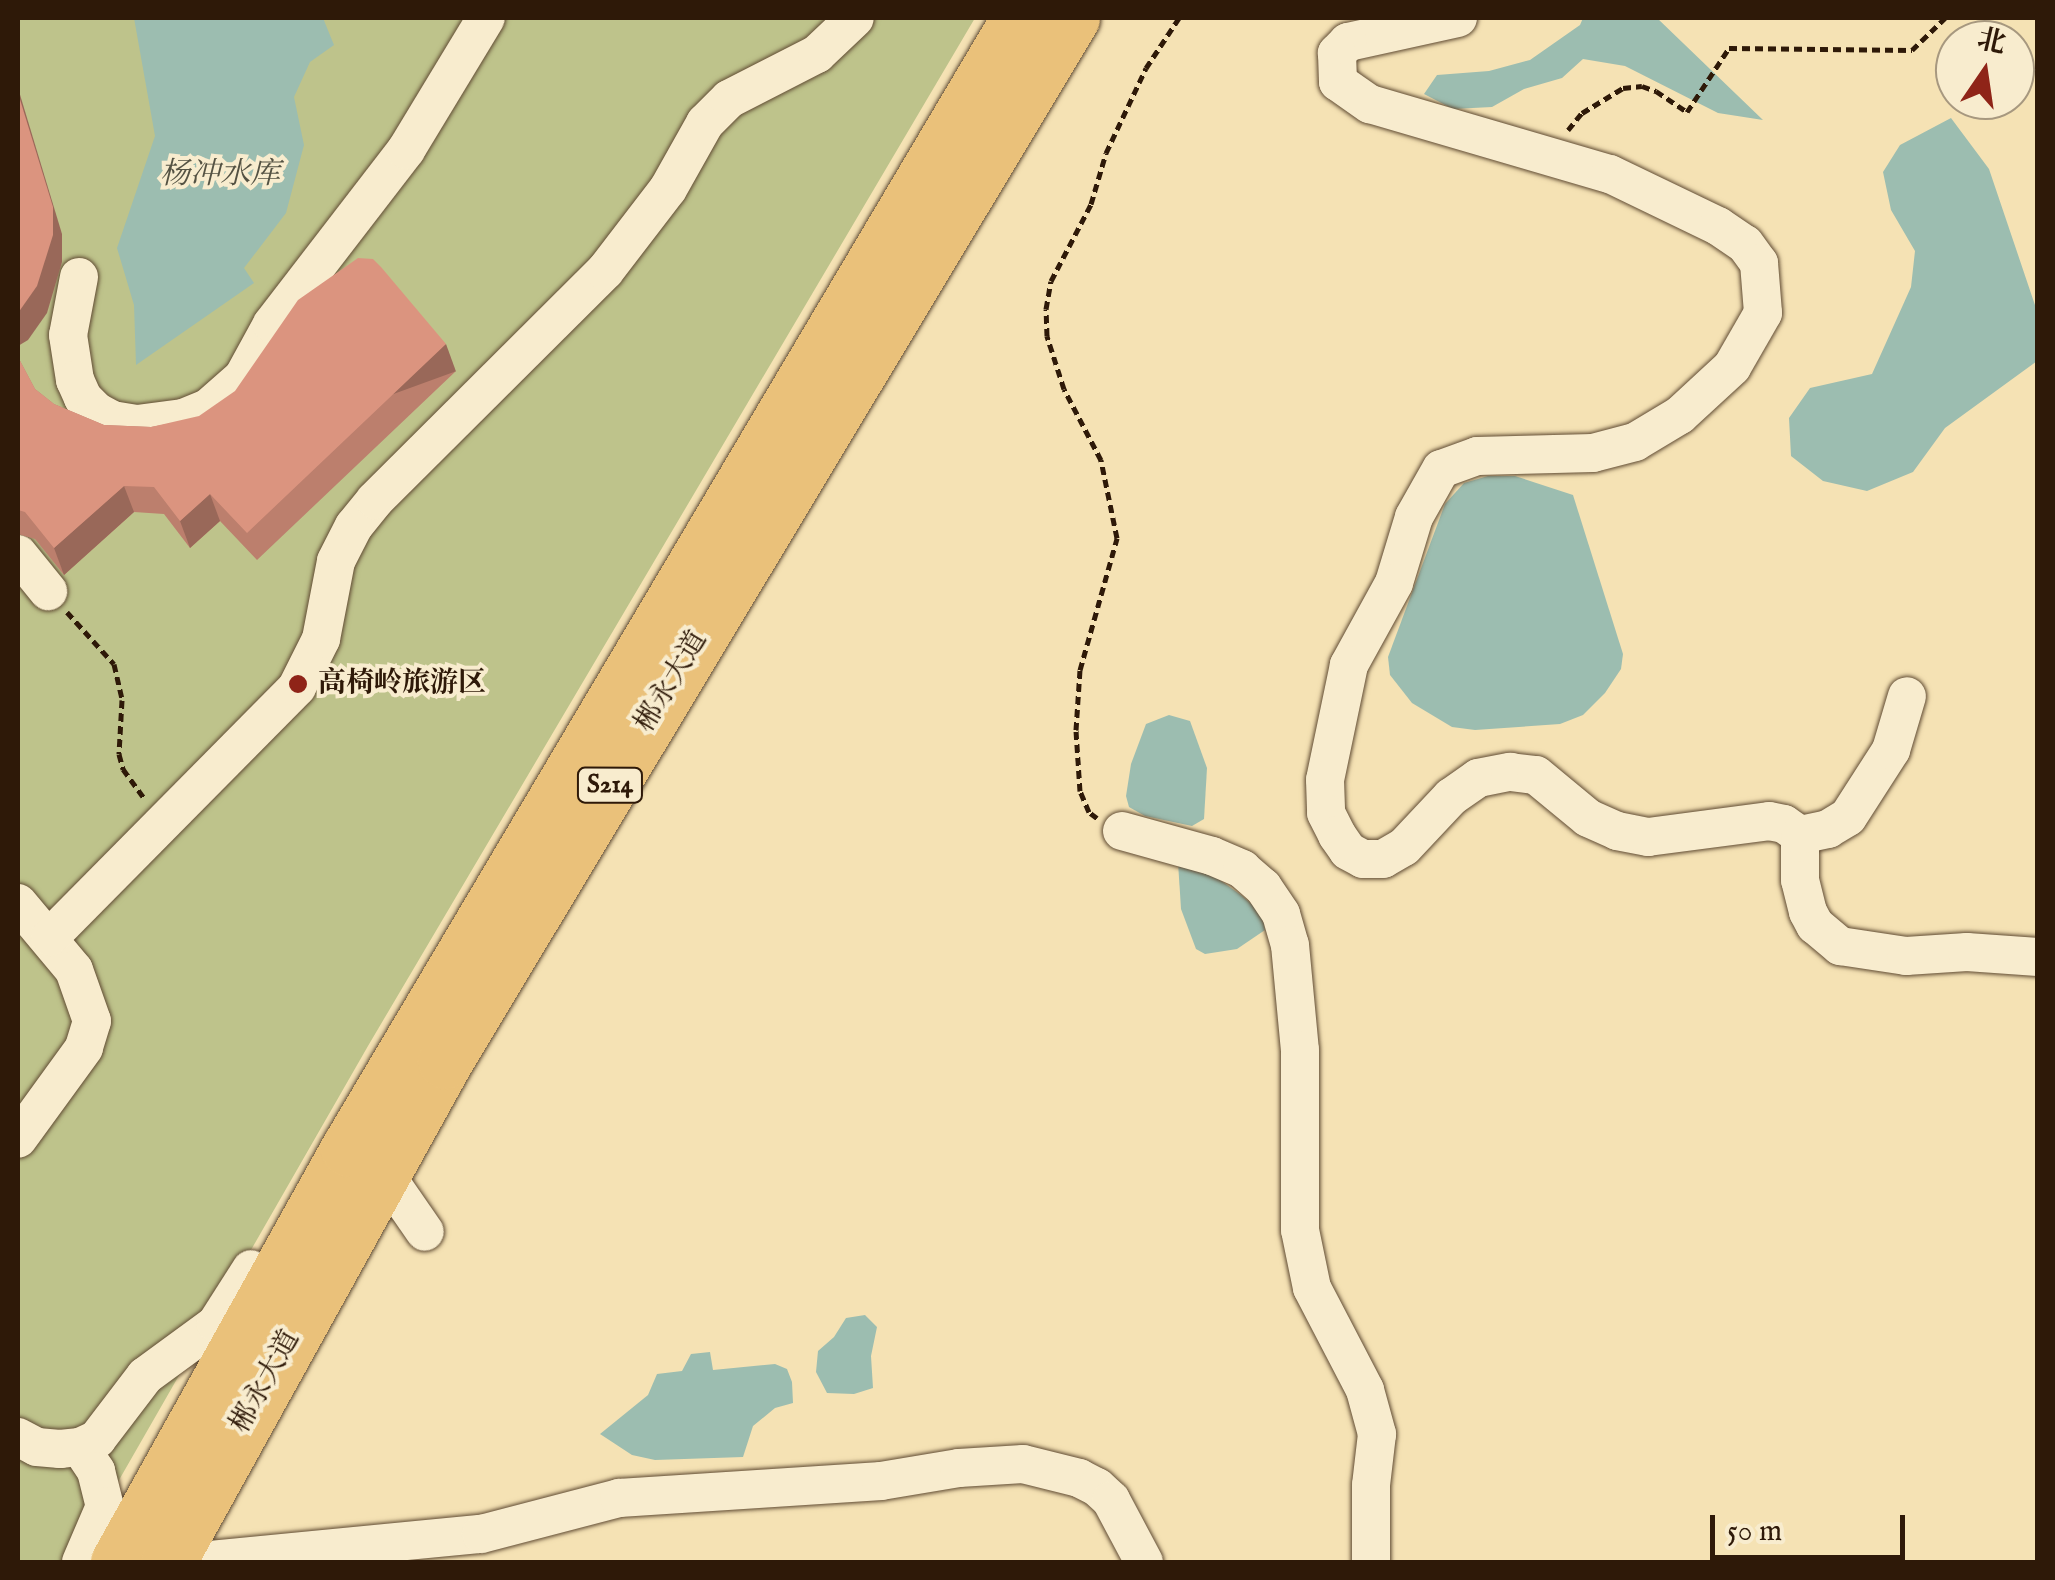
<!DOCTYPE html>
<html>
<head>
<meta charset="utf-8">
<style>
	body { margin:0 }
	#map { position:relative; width:2055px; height:1580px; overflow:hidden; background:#f5e2b4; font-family:"IM FELL English","Noto Serif SC",serif }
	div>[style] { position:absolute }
	.green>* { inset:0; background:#bec38b }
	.water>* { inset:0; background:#9cbdb0 }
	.path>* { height:5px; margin-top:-2.5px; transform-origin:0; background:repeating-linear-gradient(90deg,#2e1908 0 8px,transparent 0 13px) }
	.roads { filter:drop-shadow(0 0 2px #604b33) drop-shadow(0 0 2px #604b33) }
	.minor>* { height:38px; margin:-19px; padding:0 19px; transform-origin:19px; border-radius:19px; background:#f8ecce }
	.highway>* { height:55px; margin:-27.5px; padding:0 27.5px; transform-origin:27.5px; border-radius:27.5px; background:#eac17a }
	.wall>* { inset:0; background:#bc7f6d }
	.shaded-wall>* { inset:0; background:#996859; transform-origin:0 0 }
	.building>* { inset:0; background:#db947f }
	.dots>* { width:28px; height:28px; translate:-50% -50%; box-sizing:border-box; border:5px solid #f8ecce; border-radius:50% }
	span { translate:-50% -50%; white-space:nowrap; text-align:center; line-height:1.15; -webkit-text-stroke:8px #f8ecce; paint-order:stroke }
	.shield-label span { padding:2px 8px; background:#f8ecce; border:2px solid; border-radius:8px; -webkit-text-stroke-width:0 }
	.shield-label { font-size:25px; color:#2e1908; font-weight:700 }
	.street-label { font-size:28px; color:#2e1908 }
	.poi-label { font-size:28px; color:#2e1908; font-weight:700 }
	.left { translate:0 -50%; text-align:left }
	.water-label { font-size:30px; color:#545243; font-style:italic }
	.frame { position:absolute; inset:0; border:20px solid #2e1908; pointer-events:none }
	.north { position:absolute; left:1935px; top:20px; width:100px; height:100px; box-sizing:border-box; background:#f8ecce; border:2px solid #a7987f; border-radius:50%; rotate:13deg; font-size:28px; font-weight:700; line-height:40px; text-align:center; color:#2e1908 }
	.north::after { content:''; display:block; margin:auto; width:35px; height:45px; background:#8f2418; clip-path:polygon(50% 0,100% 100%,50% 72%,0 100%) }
	.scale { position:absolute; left:1710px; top:1515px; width:195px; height:45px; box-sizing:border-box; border:5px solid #2e1908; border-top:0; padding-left:12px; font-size:30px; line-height:35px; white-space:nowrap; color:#2e1908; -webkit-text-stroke:8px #f8ecce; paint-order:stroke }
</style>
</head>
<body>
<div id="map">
	<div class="green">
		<i style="clip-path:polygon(18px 18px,975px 18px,368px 1046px,72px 1562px,18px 1562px)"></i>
	</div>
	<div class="water">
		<i style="clip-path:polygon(134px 18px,323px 18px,334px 45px,310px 62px,294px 97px,304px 145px,286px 213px,244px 268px,254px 283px,136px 365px,134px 305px,117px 248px,155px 136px)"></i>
		<i style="clip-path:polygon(1583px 18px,1657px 18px,1763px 120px,1718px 113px,1625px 66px,1583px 59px,1562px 78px,1524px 89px,1492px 107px,1453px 109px,1424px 94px,1437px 75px,1489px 71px,1530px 60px,1580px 25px)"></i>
		<i style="clip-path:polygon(1951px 118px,1989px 169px,2037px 311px,2037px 361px,1945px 428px,1913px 472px,1867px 491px,1823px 481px,1791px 456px,1789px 418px,1810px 388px,1872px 374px,1911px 287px,1915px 251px,1891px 210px,1883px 172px,1900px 145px)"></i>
		<i style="clip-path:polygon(1488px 476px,1515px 476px,1573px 495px,1623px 654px,1621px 669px,1605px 693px,1583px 715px,1560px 724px,1475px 730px,1452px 727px,1412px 703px,1390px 675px,1388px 657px,1445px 504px,1464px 483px)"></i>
		<i style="clip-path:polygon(1169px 715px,1190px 721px,1207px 768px,1204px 819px,1192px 826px,1145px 816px,1129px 807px,1126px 796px,1131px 764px,1146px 724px)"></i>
		<i style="clip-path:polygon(1178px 862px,1196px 863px,1241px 895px,1262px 913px,1265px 930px,1237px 949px,1205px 954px,1196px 949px,1181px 909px)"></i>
		<i style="clip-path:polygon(865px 1315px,877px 1327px,871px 1356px,873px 1388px,854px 1394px,827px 1393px,816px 1372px,818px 1351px,834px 1337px,846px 1318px)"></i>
		<i style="clip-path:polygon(710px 1352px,713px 1370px,775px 1364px,787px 1369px,792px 1382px,793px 1403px,775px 1408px,753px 1426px,743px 1457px,655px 1460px,632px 1455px,600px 1434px,648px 1395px,657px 1374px,682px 1371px,691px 1354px)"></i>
	</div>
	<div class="path">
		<i style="left:1568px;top:130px;width:22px;rotate:-51deg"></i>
		<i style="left:1582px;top:113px;width:48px;rotate:-31.4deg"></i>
		<i style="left:1623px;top:88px;width:19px;rotate:-6deg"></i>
		<i style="left:1642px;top:86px;width:15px;rotate:20deg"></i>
		<i style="left:1656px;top:91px;width:37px;rotate:34deg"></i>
		<i style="left:1687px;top:112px;width:77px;rotate:-56.7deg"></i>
		<i style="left:1729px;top:48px;width:183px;rotate:0.6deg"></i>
		<i style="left:1912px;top:50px;width:46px;rotate:-44.1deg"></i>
		<i style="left:67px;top:612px;width:70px;rotate:47.9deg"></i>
		<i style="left:114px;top:664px;width:37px;rotate:77deg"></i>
		<i style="left:122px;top:700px;width:54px;rotate:93.2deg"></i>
		<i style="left:119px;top:754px;width:16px;rotate:75deg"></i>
		<i style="left:123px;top:769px;width:37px;rotate:54deg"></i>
		<i style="left:1097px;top:818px;width:10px;rotate:-143deg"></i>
		<i style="left:1089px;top:812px;width:23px;rotate:-113deg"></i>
		<i style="left:1080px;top:791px;width:61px;rotate:-93.8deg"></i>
		<i style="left:1076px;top:730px;width:60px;rotate:-86.2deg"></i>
		<i style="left:1080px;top:670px;width:137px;rotate:-74.3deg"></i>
		<i style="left:1117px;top:538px;width:80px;rotate:-101.6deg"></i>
		<i style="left:1101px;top:460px;width:80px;rotate:-117.5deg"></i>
		<i style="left:1064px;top:389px;width:56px;rotate:-107.8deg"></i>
		<i style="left:1047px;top:336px;width:27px;rotate:-92deg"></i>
		<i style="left:1046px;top:309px;width:28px;rotate:-80deg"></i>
		<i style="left:1051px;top:281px;width:87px;rotate:-62.5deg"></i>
		<i style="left:1091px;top:204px;width:53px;rotate:-73.6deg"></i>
		<i style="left:1106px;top:153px;width:94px;rotate:-64.8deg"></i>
		<i style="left:1146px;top:68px;width:60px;rotate:-56.6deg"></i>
	</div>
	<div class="roads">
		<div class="minor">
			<i style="left:1458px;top:18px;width:113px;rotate:167.7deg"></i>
			<i style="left:1348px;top:42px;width:16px;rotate:135deg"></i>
			<i style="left:1337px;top:53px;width:29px;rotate:88deg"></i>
			<i style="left:1338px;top:82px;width:39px;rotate:35deg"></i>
			<i style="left:1370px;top:104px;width:250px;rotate:16.3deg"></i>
			<i style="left:1610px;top:174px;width:120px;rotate:25.7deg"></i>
			<i style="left:1718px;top:226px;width:32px;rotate:34deg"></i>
			<i style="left:1745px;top:244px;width:24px;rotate:54deg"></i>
			<i style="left:1759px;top:263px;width:50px;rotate:85.4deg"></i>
			<i style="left:1763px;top:313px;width:62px;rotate:119.9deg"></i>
			<i style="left:1732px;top:367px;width:71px;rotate:137.3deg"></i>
			<i style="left:1680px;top:415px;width:52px;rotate:149deg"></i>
			<i style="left:1635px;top:442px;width:43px;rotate:165.3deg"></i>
			<i style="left:1593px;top:453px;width:116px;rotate:178.5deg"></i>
			<i style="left:1477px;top:456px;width:38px;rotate:160deg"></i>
			<i style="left:1441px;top:469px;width:55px;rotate:119.4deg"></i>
			<i style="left:1414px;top:517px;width:69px;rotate:106.9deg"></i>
			<i style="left:1394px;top:583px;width:94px;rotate:118.8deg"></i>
			<i style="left:1349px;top:665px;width:117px;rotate:101.8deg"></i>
			<i style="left:1325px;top:780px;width:33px;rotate:88deg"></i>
			<i style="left:1326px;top:813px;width:25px;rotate:63deg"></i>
			<i style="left:1337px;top:835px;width:19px;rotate:55deg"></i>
			<i style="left:1348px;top:851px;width:17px;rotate:28deg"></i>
			<i style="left:1363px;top:859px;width:20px"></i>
			<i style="left:1383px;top:859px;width:24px;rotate:-30deg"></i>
			<i style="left:1404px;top:847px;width:69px;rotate:-46.8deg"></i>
			<i style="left:1451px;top:797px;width:33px;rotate:-35deg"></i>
			<i style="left:1478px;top:778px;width:33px;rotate:-11deg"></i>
			<i style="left:1510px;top:772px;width:26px;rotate:7deg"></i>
			<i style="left:1536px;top:775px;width:67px;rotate:39.6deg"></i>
			<i style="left:1588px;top:818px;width:32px;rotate:24deg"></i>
			<i style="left:1617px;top:831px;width:32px;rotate:11deg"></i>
			<i style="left:1648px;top:837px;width:122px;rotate:-7.5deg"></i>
			<i style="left:1769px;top:821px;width:15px;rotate:11deg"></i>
			<i style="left:1784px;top:824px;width:19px;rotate:35deg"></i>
			<i style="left:1800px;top:835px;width:45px;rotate:90deg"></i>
			<i style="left:1800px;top:880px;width:33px;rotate:76deg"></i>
			<i style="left:1808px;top:912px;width:15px;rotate:62deg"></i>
			<i style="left:1815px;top:925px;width:33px;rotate:40deg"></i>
			<i style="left:1840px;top:946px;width:67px;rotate:8.6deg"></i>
			<i style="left:1906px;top:956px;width:61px;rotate:-3.8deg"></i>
			<i style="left:1967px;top:952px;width:71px;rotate:4deg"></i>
			<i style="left:79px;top:277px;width:59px;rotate:100.7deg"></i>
			<i style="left:68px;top:335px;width:46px;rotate:81.2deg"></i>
			<i style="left:75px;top:380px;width:20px;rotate:66deg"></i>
			<i style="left:83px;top:398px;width:18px;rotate:45deg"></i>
			<i style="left:96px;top:411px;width:18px;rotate:29deg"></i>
			<i style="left:112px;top:420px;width:25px;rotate:9deg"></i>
			<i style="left:137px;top:424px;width:46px;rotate:-7.4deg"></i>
			<i style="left:183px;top:418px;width:27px;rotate:-22deg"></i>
			<i style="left:208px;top:408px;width:47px;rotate:-41.5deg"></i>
			<i style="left:243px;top:377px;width:60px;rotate:-61.3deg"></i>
			<i style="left:272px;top:324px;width:220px;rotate:-52.4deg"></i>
			<i style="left:406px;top:150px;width:154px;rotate:-58.8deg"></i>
			<i style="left:18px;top:554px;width:48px;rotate:51deg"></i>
			<i style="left:1122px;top:831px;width:93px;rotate:15.5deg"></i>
			<i style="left:1212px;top:856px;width:33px;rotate:23deg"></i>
			<i style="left:1242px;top:869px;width:28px;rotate:41deg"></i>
			<i style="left:1263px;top:887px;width:32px;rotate:56deg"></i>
			<i style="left:1281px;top:914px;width:32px;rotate:74deg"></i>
			<i style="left:1290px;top:945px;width:105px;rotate:84.6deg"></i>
			<i style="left:1300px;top:1050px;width:180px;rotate:90deg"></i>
			<i style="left:1300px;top:1230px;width:59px;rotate:78.3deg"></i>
			<i style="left:1312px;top:1288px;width:115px;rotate:62.5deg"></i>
			<i style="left:1365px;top:1390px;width:46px;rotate:74.7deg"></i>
			<i style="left:1377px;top:1434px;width:51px;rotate:96.7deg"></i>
			<i style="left:1371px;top:1485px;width:77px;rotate:90deg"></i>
			<i style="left:1800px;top:835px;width:29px;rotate:-12deg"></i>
			<i style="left:1828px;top:829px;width:23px;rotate:-31deg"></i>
			<i style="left:1848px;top:817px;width:80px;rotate:-57.3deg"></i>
			<i style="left:1891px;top:750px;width:56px;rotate:-73.5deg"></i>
			<i style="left:18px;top:903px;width:87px;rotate:50.1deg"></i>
			<i style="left:74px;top:970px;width:54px;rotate:70.6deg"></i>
			<i style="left:92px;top:1021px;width:28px;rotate:107deg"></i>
			<i style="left:84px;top:1048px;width:112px;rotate:126deg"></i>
			<i style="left:50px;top:937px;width:351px;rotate:-45.3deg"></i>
			<i style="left:297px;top:687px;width:54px;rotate:-63.4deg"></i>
			<i style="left:321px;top:639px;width:79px;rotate:-79.1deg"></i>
			<i style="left:336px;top:561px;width:39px;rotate:-63deg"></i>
			<i style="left:354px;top:526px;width:33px;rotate:-51deg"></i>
			<i style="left:375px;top:500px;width:325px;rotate:-44.9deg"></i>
			<i style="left:605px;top:271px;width:103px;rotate:-52.5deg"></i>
			<i style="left:668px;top:189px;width:76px;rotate:-60.7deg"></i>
			<i style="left:705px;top:123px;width:34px;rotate:-45deg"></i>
			<i style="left:729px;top:99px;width:99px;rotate:-27.1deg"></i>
			<i style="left:817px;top:54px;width:52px;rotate:-43.5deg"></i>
			<i style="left:382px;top:1170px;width:75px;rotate:55.3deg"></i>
			<i style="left:18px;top:1437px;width:21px;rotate:28deg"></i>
			<i style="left:37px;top:1447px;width:23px;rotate:5deg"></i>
			<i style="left:60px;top:1449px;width:20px;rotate:-6deg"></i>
			<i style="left:80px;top:1447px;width:19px;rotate:-25deg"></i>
			<i style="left:97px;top:1439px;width:79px;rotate:-52.7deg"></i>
			<i style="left:145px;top:1376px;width:88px;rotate:-36.2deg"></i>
			<i style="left:216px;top:1324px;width:65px;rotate:-57.5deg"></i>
			<i style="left:80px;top:1447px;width:29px;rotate:56deg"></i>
			<i style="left:96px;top:1471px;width:36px;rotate:76deg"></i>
			<i style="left:105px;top:1506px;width:61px;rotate:113.2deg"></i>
			<i style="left:188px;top:1562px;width:294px;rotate:-5.5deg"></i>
			<i style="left:481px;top:1534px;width:143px;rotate:-14.6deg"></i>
			<i style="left:619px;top:1498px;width:263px;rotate:-3.7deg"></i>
			<i style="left:881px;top:1481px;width:79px;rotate:-9.5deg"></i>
			<i style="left:959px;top:1468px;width:64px;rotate:-3.6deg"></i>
			<i style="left:1023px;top:1464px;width:58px;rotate:14deg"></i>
			<i style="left:1079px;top:1478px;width:20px;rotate:27deg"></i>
			<i style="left:1097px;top:1487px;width:19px;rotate:43deg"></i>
			<i style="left:1111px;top:1500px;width:70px;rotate:62deg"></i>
		</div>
		<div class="highway">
			<i style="left:118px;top:1562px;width:473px;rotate:-60.9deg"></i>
			<i style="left:348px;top:1149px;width:1315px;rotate:-59.32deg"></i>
			<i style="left:168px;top:1562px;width:572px;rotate:-61.06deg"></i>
			<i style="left:445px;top:1061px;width:1217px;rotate:-58.99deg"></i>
		</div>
	</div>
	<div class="wall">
		<i style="clip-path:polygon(18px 357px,35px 389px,54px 404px,104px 425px,151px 427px,456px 371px,257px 560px,220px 521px,190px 548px,164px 514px,134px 512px,64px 575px,35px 539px,18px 534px)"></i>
	</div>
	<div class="shaded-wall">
		<i style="clip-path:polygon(18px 88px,62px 234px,62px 262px,47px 313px,28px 340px,18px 346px)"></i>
		<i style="left:446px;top:344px;width:29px;height:274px;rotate:70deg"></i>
		<i style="clip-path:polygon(124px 486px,134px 512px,64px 575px,54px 548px)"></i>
		<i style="clip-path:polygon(210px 494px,220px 521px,190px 548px,180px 521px)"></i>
	</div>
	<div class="building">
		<i style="clip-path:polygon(18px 93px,53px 207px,53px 235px,37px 286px,18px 313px)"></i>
		<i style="clip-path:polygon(358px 258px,373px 259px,381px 267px,446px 344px,247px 533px,210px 494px,180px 521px,154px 487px,124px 486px,54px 548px,25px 512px,18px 510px,18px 357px,35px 389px,54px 404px,104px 425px,151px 427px,199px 416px,235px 391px,298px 300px)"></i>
	</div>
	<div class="dots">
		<i style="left:298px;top:684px;background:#8f2418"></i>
	</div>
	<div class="shield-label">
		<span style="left:610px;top:785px">S214</span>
	</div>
	<div class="street-label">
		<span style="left:672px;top:682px;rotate:-59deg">郴永大道</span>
		<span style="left:266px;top:1382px;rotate:-61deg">郴永大道</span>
	</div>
	<div class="poi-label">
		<span class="left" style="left:318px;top:684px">高椅岭旅游区</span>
	</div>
	<div class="water-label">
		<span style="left:220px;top:175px">杨冲水库</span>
	</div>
	<div class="frame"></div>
	<div class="north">北</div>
	<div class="scale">50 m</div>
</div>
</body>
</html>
